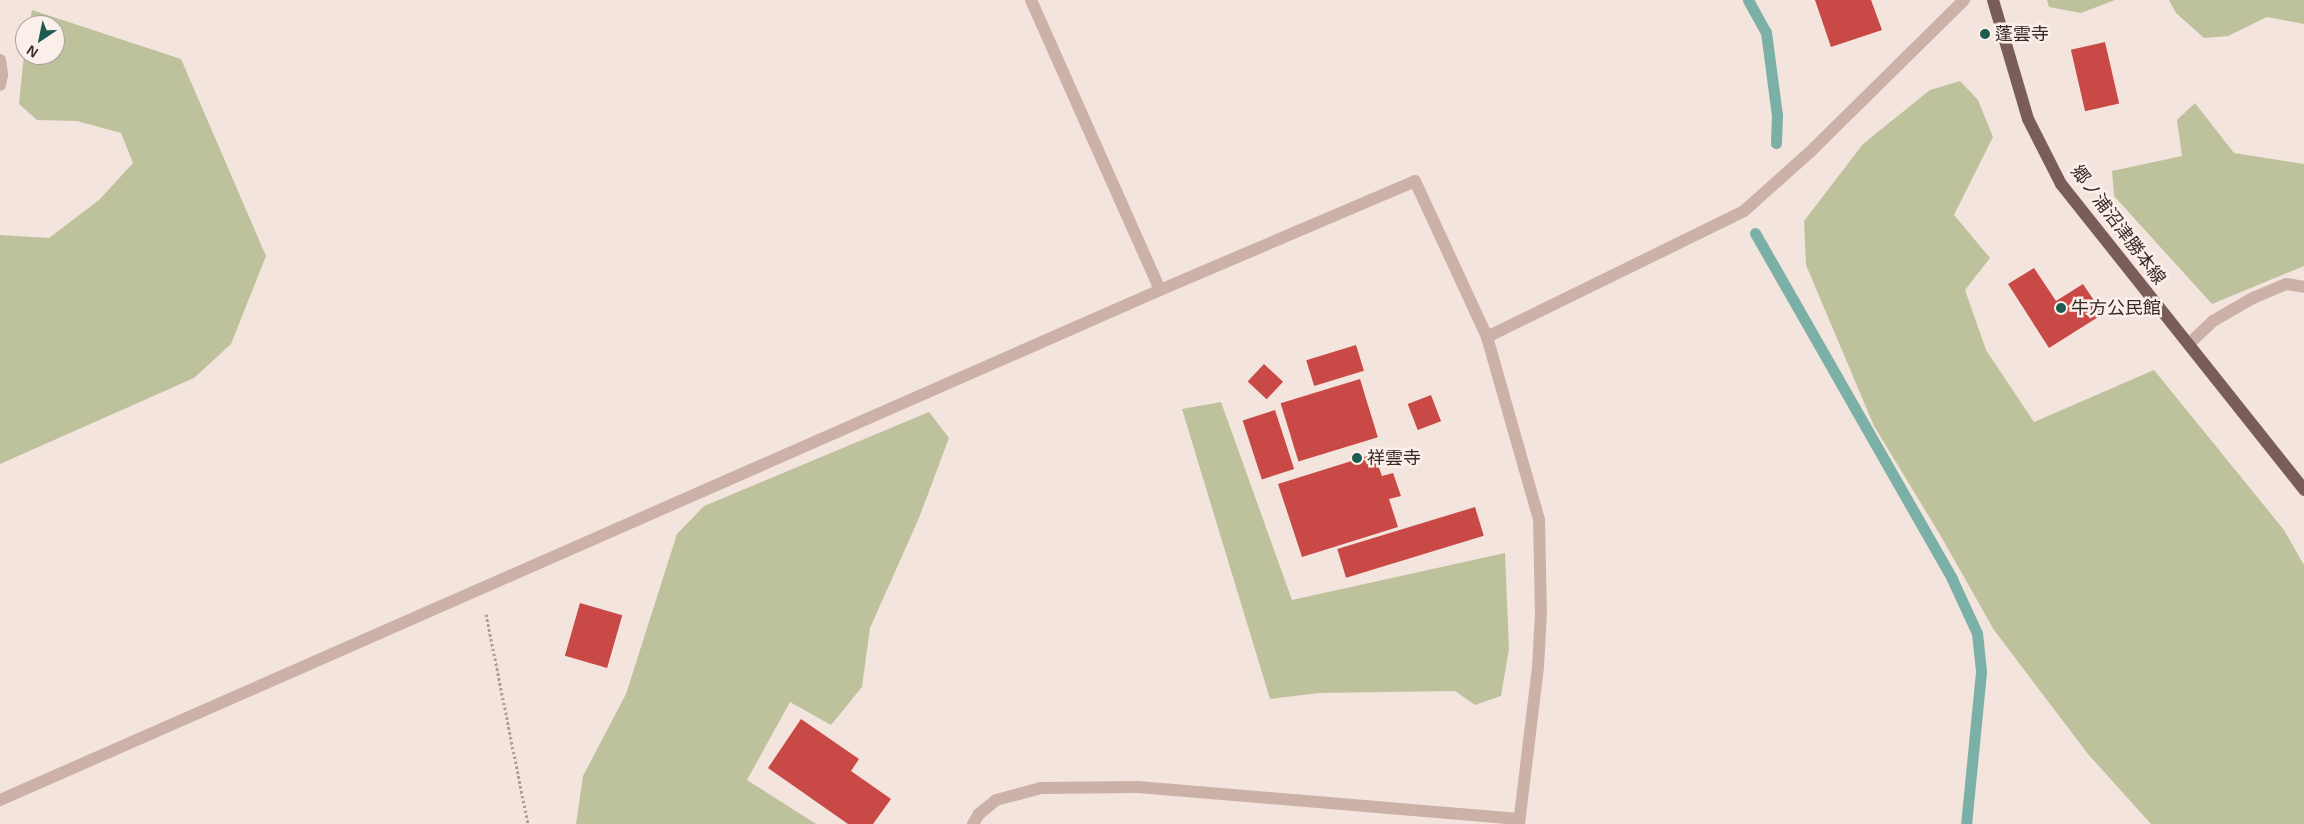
<!DOCTYPE html>
<html>
<head>
<meta charset="utf-8">
<style>
	body { margin:0 }
	#map { position:relative; width:2304px; height:824px; overflow:hidden; background:#f3e4dd; font-family:Helvetica,"Noto Sans JP",sans-serif }
	div>[style] { position:absolute }
	.green>* { inset:0; background:#bec29c }
	.stream>* { height:11px; margin:-5.5px; padding:0 5.5px; transform-origin:5.5px; border-radius:5.5px; background:#7bb0a7 }
	.building>* { inset:0; background:#c84946; transform-origin:0 0 }
	.path>* { height:3px; margin-top:-1.5px; transform-origin:0; background:repeating-linear-gradient(90deg,#b79a92 0 2.5px,transparent 0 5px) }
	.lane>* { height:12px; margin:-6px; padding:0 6px; transform-origin:6px; border-radius:6px; background:#cbb1a8 }
	.street>* { height:12px; margin:-6px; padding:0 6px; transform-origin:6px; border-radius:6px; background:#cbb1a8 }
	.primary>* { height:12px; margin:-6px; padding:0 6px; transform-origin:6px; border-radius:6px; background:#7a5d59 }
	.dots>* { width:14px; height:14px; translate:-50% -50%; box-sizing:border-box; border:2px solid #faefe9; border-radius:50% }
	span { translate:-50% -50%; white-space:nowrap; text-align:center; line-height:1.15; -webkit-text-stroke:5px #faefe9; paint-order:stroke }
	.poi-label { font-size:18px; color:#382a29 }
	.left { translate:0 -50%; text-align:left }
	.street-label { font-size:18px; color:#382a29 }
	.north { position:absolute; left:15px; top:15px; width:50px; height:50px; box-sizing:border-box; background:#faefe9; border:1px solid #aca09c; border-radius:50%; rotate:214deg; font-size:14px; font-weight:700; line-height:20px; text-align:center; color:#382a29 }
	.north::after { content:''; display:block; margin:auto; width:18px; height:22px; background:#1d5a51; clip-path:polygon(50% 0,100% 100%,50% 72%,0 100%) }
</style>
</head>
<body>
<div id="map">
	<div class="green">
		<i style="clip-path:polygon(2047px 0,2115px 0,2081px 13px,2049px 7px)"></i>
		<i style="clip-path:polygon(2169px 0,2304px 0,2304px 24px,2267px 17px,2228px 36px,2204px 38px,2176px 13px)"></i>
		<i style="clip-path:polygon(32px 10px,181px 59px,266px 256px,231px 344px,194px 378px,0 464px,0 235px,49px 238px,99px 200px,133px 163px,121px 133px,77px 121px,37px 120px,19px 104px,25px 44px,25px 55px,55px 55px,55px 25px,29px 25px)"></i>
		<i style="clip-path:polygon(1960px 81px,1978px 100px,1993px 137px,1954px 215px,1990px 258px,1965px 290px,1986px 350px,2034px 422px,2154px 370px,2284px 530px,2304px 565px,2304px 824px,2151px 824px,2088px 754px,1994px 630px,1939px 533px,1874px 426px,1806px 265px,1804px 221px,1863px 144px,1930px 90px)"></i>
		<i style="clip-path:polygon(2195px 103px,2234px 153px,2304px 164px,2304px 266px,2212px 304px,2114px 196px,2112px 171px,2182px 156px,2177px 120px)"></i>
		<i style="clip-path:polygon(1221px 402px,1292px 600px,1505px 553px,1509px 649px,1501px 696px,1475px 705px,1455px 691px,1319px 693px,1270px 699px,1182px 409px)"></i>
		<i style="clip-path:polygon(929px 412px,949px 438px,919px 518px,870px 628px,862px 687px,831px 725px,790px 702px,747px 780px,816px 824px,576px 824px,583px 776px,626px 694px,677px 534px,704px 506px)"></i>
	</div>
	<div class="stream">
		<i style="left:1748px;top:0;width:37px;rotate:61deg"></i>
		<i style="left:1766px;top:32px;width:84px;rotate:82.5deg"></i>
		<i style="left:1777px;top:115px;width:28px;rotate:92deg"></i>
		<i style="left:1755px;top:233px;width:398px;rotate:60.3deg"></i>
		<i style="left:1952px;top:579px;width:60px;rotate:65.2deg"></i>
		<i style="left:1977px;top:633px;width:39px;rotate:84deg"></i>
		<i style="left:1981px;top:672px;width:153px;rotate:95.6deg"></i>
	</div>
	<div class="building">
		<i style="clip-path:polygon(1815px 0,1871px 0,1882px 30px,1831px 47px)"></i>
		<i style="left:2105px;top:42px;width:63px;height:35px;rotate:77deg"></i>
		<i style="clip-path:polygon(2034px 268px,2056px 301px,2083px 284px,2103px 314px,2049px 348px,2008px 284px)"></i>
		<i style="left:1356px;top:345px;width:27px;height:52px;rotate:73deg"></i>
		<i style="left:1264px;top:364px;width:26px;height:24px;rotate:43deg"></i>
		<i style="left:1360px;top:379px;width:61px;height:83px;rotate:73deg"></i>
		<i style="left:1431px;top:395px;width:28px;height:25px;rotate:69deg"></i>
		<i style="left:1275px;top:410px;width:62px;height:34px;rotate:72deg"></i>
		<i style="clip-path:polygon(1374px 454px,1382px 476px,1393px 473px,1401px 496px,1389px 499px,1398px 527px,1302px 557px,1278px 484px)"></i>
		<i style="left:1475px;top:507px;width:30px;height:144px;rotate:73deg"></i>
		<i style="left:580px;top:603px;width:44px;height:55px;rotate:16deg"></i>
		<i style="clip-path:polygon(801px 719px,859px 759px,851px 771px,891px 799px,873px 824px,848px 824px,768px 768px)"></i>
	</div>
	<div class="path">
		<i style="left:486px;top:614px;width:214px;rotate:78.7deg"></i>
	</div>
	<div class="lane">
		<i style="left:2189px;top:344px;width:33px;rotate:-44deg"></i>
		<i style="left:2213px;top:321px;width:46px;rotate:-29.9deg"></i>
		<i style="left:2253px;top:298px;width:36px;rotate:-23deg"></i>
		<i style="left:2286px;top:284px;width:18px;rotate:9deg"></i>
		<i style="left:973px;top:824px;width:12px;rotate:-59deg"></i>
		<i style="left:979px;top:814px;width:22px;rotate:-39deg"></i>
		<i style="left:996px;top:800px;width:47px;rotate:-14.9deg"></i>
		<i style="left:1041px;top:788px;width:97px;rotate:-0.6deg"></i>
		<i style="left:1138px;top:787px;width:382px;rotate:4.8deg"></i>
	</div>
	<div class="street">
		<i style="left:1031px;top:0;width:317px;rotate:66deg"></i>
		<i style="left:0;top:60px;width:15px;rotate:82deg"></i>
		<i style="left:2px;top:75px;width:10px;rotate:101deg"></i>
		<i style="left:1487px;top:337px;width:286px;rotate:-26.1deg"></i>
		<i style="left:1744px;top:211px;width:90px;rotate:-41.8deg"></i>
		<i style="left:1811px;top:151px;width:215px;rotate:-44.6deg"></i>
		<i style="left:0;top:800px;width:1267px;rotate:-23.73deg"></i>
		<i style="left:1160px;top:290px;width:277px;rotate:-23.1deg"></i>
		<i style="left:1415px;top:181px;width:172px;rotate:65.2deg"></i>
		<i style="left:1487px;top:337px;width:190px;rotate:74.1deg"></i>
		<i style="left:1539px;top:520px;width:93px;rotate:88.8deg"></i>
		<i style="left:1541px;top:613px;width:54px;rotate:93.2deg"></i>
		<i style="left:1538px;top:667px;width:158px;rotate:96.9deg"></i>
	</div>
	<div class="primary">
		<i style="left:1993px;top:0;width:124px;rotate:73.6deg"></i>
		<i style="left:2028px;top:119px;width:73px;rotate:63.1deg"></i>
		<i style="left:2061px;top:184px;width:391px;rotate:51.5deg"></i>
	</div>
	<div class="dots">
		<i style="left:1985px;top:34px;background:#1d5a51"></i>
		<i style="left:2061px;top:308px;background:#1d5a51"></i>
		<i style="left:1357px;top:458px;background:#1d5a51"></i>
	</div>
	<div class="poi-label">
		<span class="left" style="left:1995px;top:34px">蓬雲寺</span>
		<span class="left" style="left:2071px;top:308px">牛方公民館</span>
		<span class="left" style="left:1367px;top:458px">祥雲寺</span>
	</div>
	<div class="street-label">
		<span style="left:2118px;top:225px;rotate:53deg">郷ノ浦沼津勝本線</span>
	</div>
	<div class="north">N</div>
</div>
</body>
</html>
